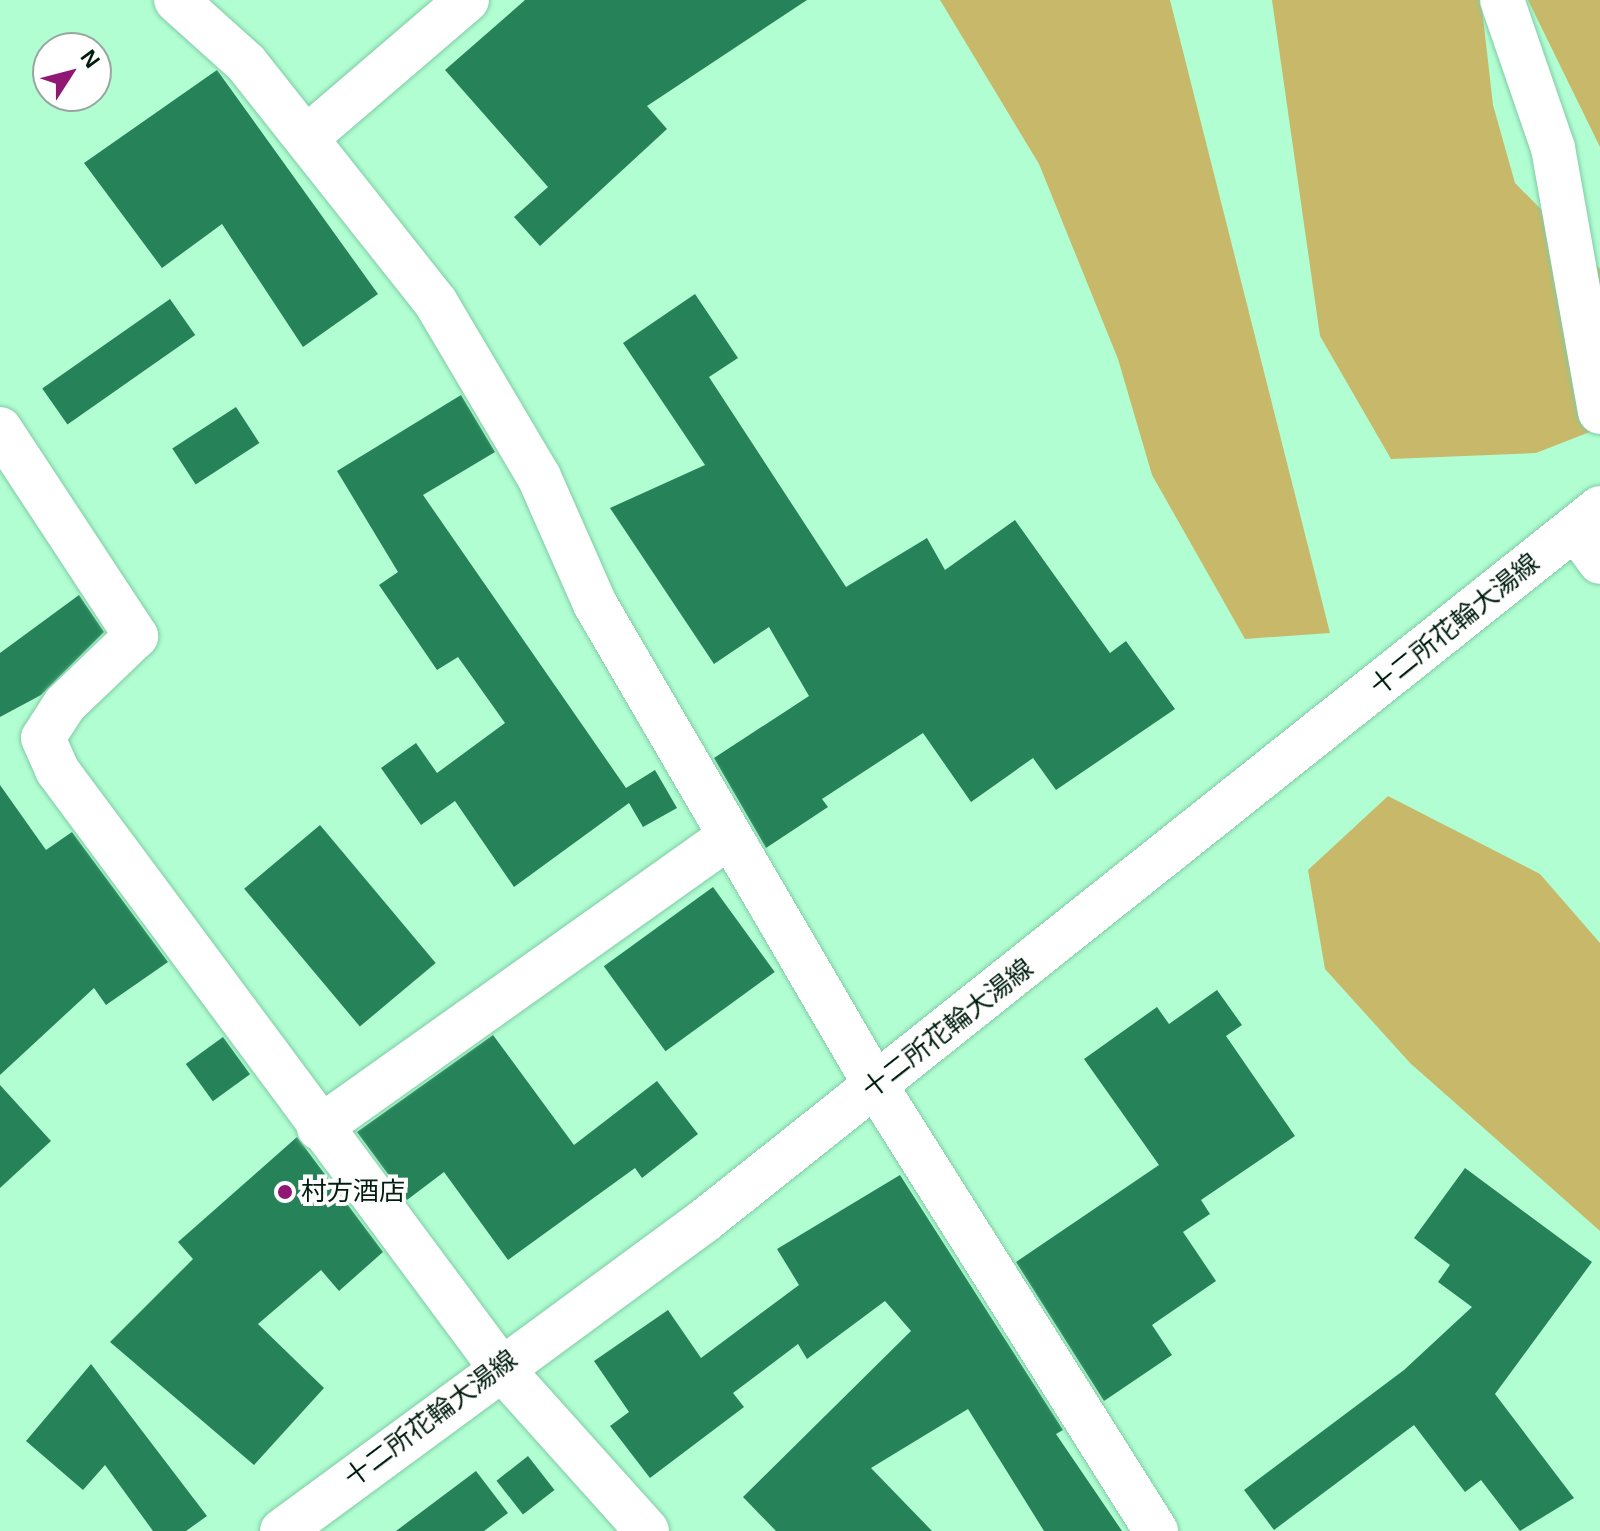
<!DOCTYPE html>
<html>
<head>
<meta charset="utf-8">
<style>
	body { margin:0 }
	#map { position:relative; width:1600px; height:1531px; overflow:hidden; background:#b1fed3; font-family:Helvetica,"Noto Sans JP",sans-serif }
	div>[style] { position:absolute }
	.green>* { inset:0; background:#c7b969 }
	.building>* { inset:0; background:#268359; transform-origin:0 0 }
	.roads { filter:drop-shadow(0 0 2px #81cba3) drop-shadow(0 0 2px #81cba3) }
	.minor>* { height:44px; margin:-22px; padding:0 22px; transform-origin:22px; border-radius:22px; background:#fff }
	.primary>* { height:44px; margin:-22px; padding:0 22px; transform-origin:22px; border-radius:22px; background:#fff }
	.dots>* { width:22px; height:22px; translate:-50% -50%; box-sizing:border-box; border:4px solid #fff; border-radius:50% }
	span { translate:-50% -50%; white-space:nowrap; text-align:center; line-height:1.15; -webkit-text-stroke:8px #fff; paint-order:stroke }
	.street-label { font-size:26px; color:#001e10 }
	.poi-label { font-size:26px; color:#001e10 }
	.left { translate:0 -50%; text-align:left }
	.north { position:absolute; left:32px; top:32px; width:80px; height:80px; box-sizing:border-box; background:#fff; border:2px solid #99a59f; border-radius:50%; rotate:54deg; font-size:22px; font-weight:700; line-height:32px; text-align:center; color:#001e10 }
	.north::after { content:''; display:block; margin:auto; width:28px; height:36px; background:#911775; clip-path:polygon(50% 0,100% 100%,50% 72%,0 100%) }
</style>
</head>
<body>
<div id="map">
	<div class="green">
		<i style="clip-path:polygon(940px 0,1170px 0,1330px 633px,1245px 639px,1152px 475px,1118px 359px,1039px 164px)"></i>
		<i style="clip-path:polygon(1272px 0,1481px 0,1493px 105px,1515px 183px,1600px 269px,1600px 428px,1536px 453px,1391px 459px,1320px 336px)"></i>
		<i style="clip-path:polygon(1528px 0,1600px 0,1600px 147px)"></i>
		<i style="clip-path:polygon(1388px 796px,1540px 874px,1600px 943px,1600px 1231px,1410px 1063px,1325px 969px,1308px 870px)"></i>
	</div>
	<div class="building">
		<i style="clip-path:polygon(525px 0,807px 0,647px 106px,667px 129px,540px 246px,514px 217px,548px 187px,445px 70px)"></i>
		<i style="clip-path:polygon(217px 70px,378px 294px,303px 347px,222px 224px,162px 268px,84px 163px)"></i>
		<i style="clip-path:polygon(695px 294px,738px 358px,709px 377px,846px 587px,927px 538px,945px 570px,1015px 520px,1110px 653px,1126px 641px,1175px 709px,1056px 790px,1033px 758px,971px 802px,923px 733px,822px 799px,828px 807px,766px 848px,714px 758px,809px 696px,769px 627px,714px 664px,610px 508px,705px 465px,623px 343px)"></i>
		<i style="left:170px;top:299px;width:44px;height:156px;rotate:55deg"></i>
		<i style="clip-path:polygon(461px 395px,495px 452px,423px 495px,626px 788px,655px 770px,677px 808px,643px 827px,629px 803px,514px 887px,455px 801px,421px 825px,381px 768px,416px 743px,437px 773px,505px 723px,458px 657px,437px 670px,379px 585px,398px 572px,337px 471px)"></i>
		<i style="left:236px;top:407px;width:43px;height:76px;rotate:57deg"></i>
		<i style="clip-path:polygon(79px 595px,104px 632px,41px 695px,0 717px,0 653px)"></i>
		<i style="clip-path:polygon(0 785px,46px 850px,72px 832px,168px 962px,106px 1005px,94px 988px,0 1075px)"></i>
		<i style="left:320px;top:825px;width:180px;height:99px;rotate:50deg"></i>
		<i style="left:713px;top:887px;width:105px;height:135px;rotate:54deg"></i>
		<i style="clip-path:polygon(1217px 990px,1242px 1025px,1226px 1036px,1295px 1136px,1201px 1200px,1210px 1214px,1183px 1232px,1216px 1281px,1152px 1325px,1172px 1355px,1104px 1401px,1016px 1262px,1159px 1165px,1084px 1059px,1157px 1007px,1169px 1024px)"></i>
		<i style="clip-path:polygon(493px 1035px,574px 1145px,657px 1081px,698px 1134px,642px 1178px,635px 1168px,508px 1260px,444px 1172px,407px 1200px,357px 1132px)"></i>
		<i style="left:223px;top:1037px;width:46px;height:46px;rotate:54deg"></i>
		<i style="clip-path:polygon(0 1085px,51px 1141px,0 1188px)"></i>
		<i style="clip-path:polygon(297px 1137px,383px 1252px,339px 1291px,321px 1270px,258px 1324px,324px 1388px,254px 1465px,110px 1342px,193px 1259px,178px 1242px)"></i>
		<i style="clip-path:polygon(1465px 1168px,1592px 1262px,1495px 1394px,1574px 1498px,1520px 1531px,1481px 1480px,1465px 1492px,1414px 1425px,1274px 1530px,1244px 1490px,1404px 1370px,1472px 1307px,1438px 1282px,1450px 1265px,1414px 1238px)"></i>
		<i style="clip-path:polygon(900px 1175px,1063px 1430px,1056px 1434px,1122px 1531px,1044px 1531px,968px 1409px,871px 1468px,932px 1531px,776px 1531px,743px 1497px,911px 1331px,885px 1301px,807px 1359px,798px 1344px,733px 1393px,744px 1407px,650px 1478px,610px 1426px,629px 1412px,594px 1361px,668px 1310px,701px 1358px,799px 1285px,777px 1249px)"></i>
		<i style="clip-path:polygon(91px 1364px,207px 1516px,186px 1531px,153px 1531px,105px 1465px,83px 1490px,26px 1441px)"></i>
		<i style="left:528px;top:1456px;width:43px;height:40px;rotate:52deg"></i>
		<i style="clip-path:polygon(476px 1471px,508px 1513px,484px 1531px,396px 1531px)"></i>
	</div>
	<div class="roads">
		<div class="minor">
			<i style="left:176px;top:0;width:94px;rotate:42deg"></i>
			<i style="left:246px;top:63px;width:306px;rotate:51.6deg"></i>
			<i style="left:436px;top:303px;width:202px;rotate:59.4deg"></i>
			<i style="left:539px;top:477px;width:139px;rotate:66.2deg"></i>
			<i style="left:595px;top:604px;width:558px;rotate:59.76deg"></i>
			<i style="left:876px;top:1086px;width:526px;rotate:57.82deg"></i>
			<i style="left:1502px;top:0;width:157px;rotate:71deg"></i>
			<i style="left:1553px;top:148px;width:268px;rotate:79.9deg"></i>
			<i style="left:306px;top:138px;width:212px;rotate:-40.6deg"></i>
			<i style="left:0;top:429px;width:248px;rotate:56.7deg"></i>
			<i style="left:136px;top:636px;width:98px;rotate:136.2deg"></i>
			<i style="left:65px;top:704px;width:40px;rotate:122.9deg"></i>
			<i style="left:43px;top:738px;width:35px;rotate:66deg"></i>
			<i style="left:57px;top:770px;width:743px;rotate:53.42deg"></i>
			<i style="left:500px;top:1367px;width:220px;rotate:48.1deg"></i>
			<i style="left:1575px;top:528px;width:42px;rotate:53.7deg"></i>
			<i style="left:319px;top:1128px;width:504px;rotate:-35.39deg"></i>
		</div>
		<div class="primary">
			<i style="left:282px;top:1531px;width:524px;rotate:-36.3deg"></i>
			<i style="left:704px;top:1221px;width:1145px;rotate:-38.51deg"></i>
		</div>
	</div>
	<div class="dots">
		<i style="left:285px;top:1192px;background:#911775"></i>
	</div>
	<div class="street-label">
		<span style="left:1455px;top:625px;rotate:-39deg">十二所花輪大湯線</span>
		<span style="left:948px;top:1029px;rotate:-38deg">十二所花輪大湯線</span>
		<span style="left:431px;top:1419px;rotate:-37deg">十二所花輪大湯線</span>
	</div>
	<div class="poi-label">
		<span class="left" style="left:301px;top:1192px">村方酒店</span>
	</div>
	<div class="north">N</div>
</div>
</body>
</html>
